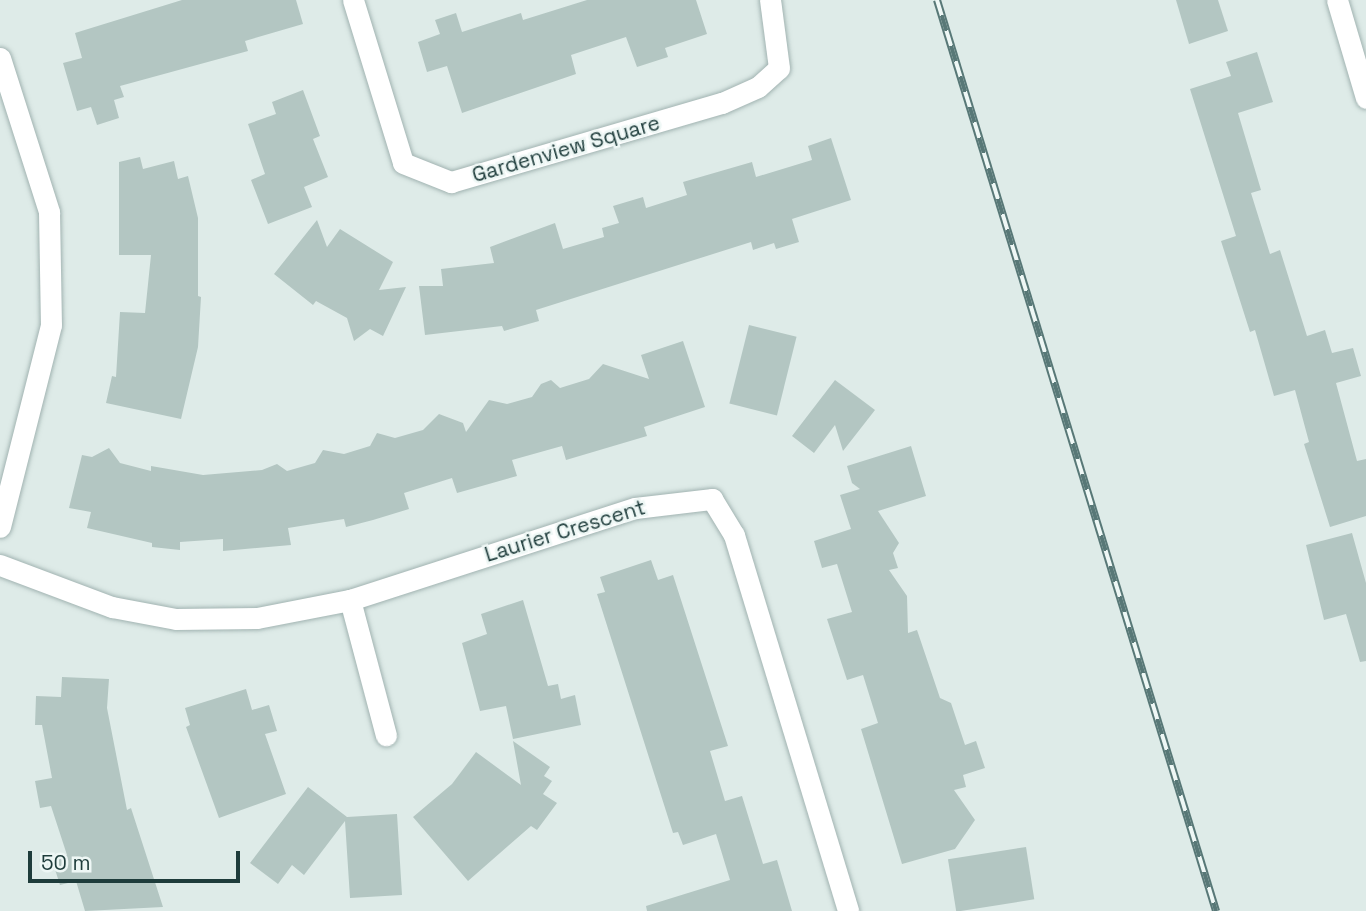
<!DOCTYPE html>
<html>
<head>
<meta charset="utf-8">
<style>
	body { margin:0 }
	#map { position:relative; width:1366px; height:911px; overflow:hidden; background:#deebe8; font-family:"Space Grotesk",sans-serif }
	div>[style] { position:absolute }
	.building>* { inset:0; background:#b3c6c2; transform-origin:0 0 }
	.roads { filter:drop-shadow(0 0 2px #a1b3b1) drop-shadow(0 0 2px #a1b3b1) }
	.street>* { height:21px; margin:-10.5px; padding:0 10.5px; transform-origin:10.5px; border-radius:10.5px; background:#fff }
	.secondary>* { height:21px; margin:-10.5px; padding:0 10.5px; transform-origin:10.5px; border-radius:10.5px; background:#fff }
	.rail>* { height:8px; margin-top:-4px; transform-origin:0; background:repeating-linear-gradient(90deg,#eef7f5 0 16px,#587877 0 32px); box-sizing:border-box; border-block:2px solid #587877 }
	span { translate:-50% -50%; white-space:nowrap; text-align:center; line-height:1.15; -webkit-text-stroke:5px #eef7f5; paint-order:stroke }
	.street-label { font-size:21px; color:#1e3c3b }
	.scale { position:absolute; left:28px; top:851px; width:212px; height:32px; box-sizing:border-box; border:4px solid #1e3c3b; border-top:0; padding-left:9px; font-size:21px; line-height:24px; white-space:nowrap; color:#1e3c3b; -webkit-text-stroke:5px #eef7f5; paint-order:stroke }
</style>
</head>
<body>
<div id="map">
	<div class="building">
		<i style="clip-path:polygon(182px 0,296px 0,303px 24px,245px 41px,248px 51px,120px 86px,124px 97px,114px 100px,119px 118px,97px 125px,91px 107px,77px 111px,63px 63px,82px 58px,75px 33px)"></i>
		<i style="clip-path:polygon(587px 0,696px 0,707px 34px,665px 48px,668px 57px,637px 67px,626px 37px,571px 55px,576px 74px,462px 113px,447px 66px,427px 72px,418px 42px,440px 34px,435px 20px,456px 13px,462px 32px,521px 13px,523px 20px)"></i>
		<i style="clip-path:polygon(1176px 0,1218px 0,1228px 31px,1189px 44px)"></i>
		<i style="clip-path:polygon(1257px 52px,1273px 102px,1238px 113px,1261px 190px,1251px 193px,1270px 254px,1280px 250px,1307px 336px,1325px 330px,1332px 353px,1353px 348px,1361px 376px,1336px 383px,1357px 461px,1366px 459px,1366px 516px,1330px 527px,1304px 444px,1309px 442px,1295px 390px,1274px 396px,1255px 330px,1250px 332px,1221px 241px,1236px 236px,1190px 89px,1231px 76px,1226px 62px)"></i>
		<i style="clip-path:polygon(303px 90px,320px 136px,313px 139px,328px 177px,304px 187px,312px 207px,268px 224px,251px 180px,265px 174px,248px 124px,276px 114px,272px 102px)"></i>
		<i style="clip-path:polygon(831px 138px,851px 200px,792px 219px,799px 242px,776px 249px,774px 243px,753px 250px,751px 242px,536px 310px,539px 321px,504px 331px,502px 326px,425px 335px,419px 286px,443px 286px,441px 269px,494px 263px,490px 247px,555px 223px,563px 249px,604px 237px,602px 228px,619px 223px,613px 206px,643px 197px,646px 208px,687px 195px,683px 182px,752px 162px,756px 177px,812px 160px,808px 146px)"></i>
		<i style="clip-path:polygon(140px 157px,143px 169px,174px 161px,178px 179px,188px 176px,198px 218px,198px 296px,201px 297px,198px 347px,181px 419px,106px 403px,112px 376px,116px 377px,120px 312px,145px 313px,151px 255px,119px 255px,119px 162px)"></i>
		<i style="clip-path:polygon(317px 220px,327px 247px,340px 229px,393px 262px,379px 290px,406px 287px,383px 336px,370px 329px,354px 341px,347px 318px,316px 301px,313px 305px,274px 274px)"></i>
		<i style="left:749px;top:325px;width:49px;height:81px;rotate:14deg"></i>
		<i style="clip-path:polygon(683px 341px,705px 407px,644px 427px,647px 436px,566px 460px,562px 446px,512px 460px,517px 476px,457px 493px,452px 478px,404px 493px,409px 509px,373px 520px,346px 527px,344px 519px,288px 528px,291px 545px,223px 551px,223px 539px,180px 542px,180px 550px,152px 547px,152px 543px,87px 528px,91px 512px,69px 508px,82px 455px,92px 457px,109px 448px,120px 463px,151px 471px,151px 466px,203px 475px,262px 470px,277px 464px,287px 471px,315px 463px,323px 450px,344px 454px,370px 446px,377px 433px,395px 438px,423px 430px,439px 414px,463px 423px,466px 432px,489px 400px,507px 404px,532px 397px,541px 384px,551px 380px,560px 388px,589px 379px,603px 364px,649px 379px,641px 355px)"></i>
		<i style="clip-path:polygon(835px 380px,875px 410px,843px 451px,835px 425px,814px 453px,792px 436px)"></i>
		<i style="clip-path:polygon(911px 446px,926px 496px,878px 511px,899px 543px,893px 553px,898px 568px,889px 570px,907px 596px,908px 633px,917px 630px,940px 698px,951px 703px,965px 745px,976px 741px,985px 768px,963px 775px,966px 787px,954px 790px,975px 820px,955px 849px,902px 864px,861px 729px,878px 723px,863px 675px,847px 680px,827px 619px,852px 612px,837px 564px,822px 568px,814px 541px,851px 529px,840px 495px,860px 489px,852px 483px,847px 466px)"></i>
		<i style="clip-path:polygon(1352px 533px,1366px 583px,1366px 661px,1360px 662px,1346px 614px,1324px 620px,1306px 545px)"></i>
		<i style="clip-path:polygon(651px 560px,658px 580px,673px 575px,728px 746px,710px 751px,725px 801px,742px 796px,763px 864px,777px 860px,792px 911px,647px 911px,646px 906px,730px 880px,716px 834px,683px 845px,678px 832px,673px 833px,597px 594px,605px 592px,600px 577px)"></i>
		<i style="clip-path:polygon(523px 600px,548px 686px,558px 684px,561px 699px,575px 695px,581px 725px,513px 739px,506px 706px,480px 711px,462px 643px,487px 634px,481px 614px)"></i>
		<i style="clip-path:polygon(62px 677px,109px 679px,107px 708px,127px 810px,131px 808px,163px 907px,85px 911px,76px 881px,60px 885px,52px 860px,67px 855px,51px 806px,40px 808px,35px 781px,52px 778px,42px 725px,35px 725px,36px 696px,61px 697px)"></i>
		<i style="clip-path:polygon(246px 689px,252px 710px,269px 705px,277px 731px,265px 734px,286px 794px,219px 818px,186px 727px,190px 725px,185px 708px)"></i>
		<i style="clip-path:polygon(513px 741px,550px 767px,544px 776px,552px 781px,543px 794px,557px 803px,537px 830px,531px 826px,468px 881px,413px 817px,452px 784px,476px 752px,521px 785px)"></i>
		<i style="clip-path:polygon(308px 787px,347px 817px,397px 814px,402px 895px,350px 898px,345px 821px,304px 875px,292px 865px,278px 884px,250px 863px)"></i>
		<i style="left:1026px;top:847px;width:53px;height:79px;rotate:81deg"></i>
	</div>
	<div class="roads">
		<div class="street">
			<i style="left:353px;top:0;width:170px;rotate:72.9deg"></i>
			<i style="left:403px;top:163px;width:52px;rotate:21.6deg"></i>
			<i style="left:451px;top:182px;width:282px;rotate:-16.3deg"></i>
			<i style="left:722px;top:103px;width:39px;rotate:-24deg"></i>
			<i style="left:758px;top:87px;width:28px;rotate:-42deg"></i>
			<i style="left:779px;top:68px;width:69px;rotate:-97.5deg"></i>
			<i style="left:0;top:58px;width:162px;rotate:72.3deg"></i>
			<i style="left:49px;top:212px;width:113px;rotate:89deg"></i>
			<i style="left:51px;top:325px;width:208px;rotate:104.2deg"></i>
			<i style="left:0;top:565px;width:120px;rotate:20.6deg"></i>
			<i style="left:112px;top:607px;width:65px;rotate:10.6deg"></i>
			<i style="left:176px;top:619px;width:81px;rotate:-0.7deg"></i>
			<i style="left:257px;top:618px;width:95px;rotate:-11deg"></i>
			<i style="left:350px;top:600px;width:299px;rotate:-17.9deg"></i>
			<i style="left:635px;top:508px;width:78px;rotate:-6.7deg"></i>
			<i style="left:712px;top:499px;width:42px;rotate:58.6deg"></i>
			<i style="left:734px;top:535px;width:393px;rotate:73.1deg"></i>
			<i style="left:350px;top:600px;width:140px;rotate:75.1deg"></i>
		</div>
		<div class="secondary">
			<i style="left:1337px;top:0;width:102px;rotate:73.5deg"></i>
		</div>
	</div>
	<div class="rail">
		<i style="left:937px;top:0;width:953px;rotate:72.97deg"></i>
	</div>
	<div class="street-label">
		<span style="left:566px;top:149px;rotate:-16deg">Gardenview Square</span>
		<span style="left:565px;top:531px;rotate:-17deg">Laurier Crescent</span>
	</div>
	<div class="scale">50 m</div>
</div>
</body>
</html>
